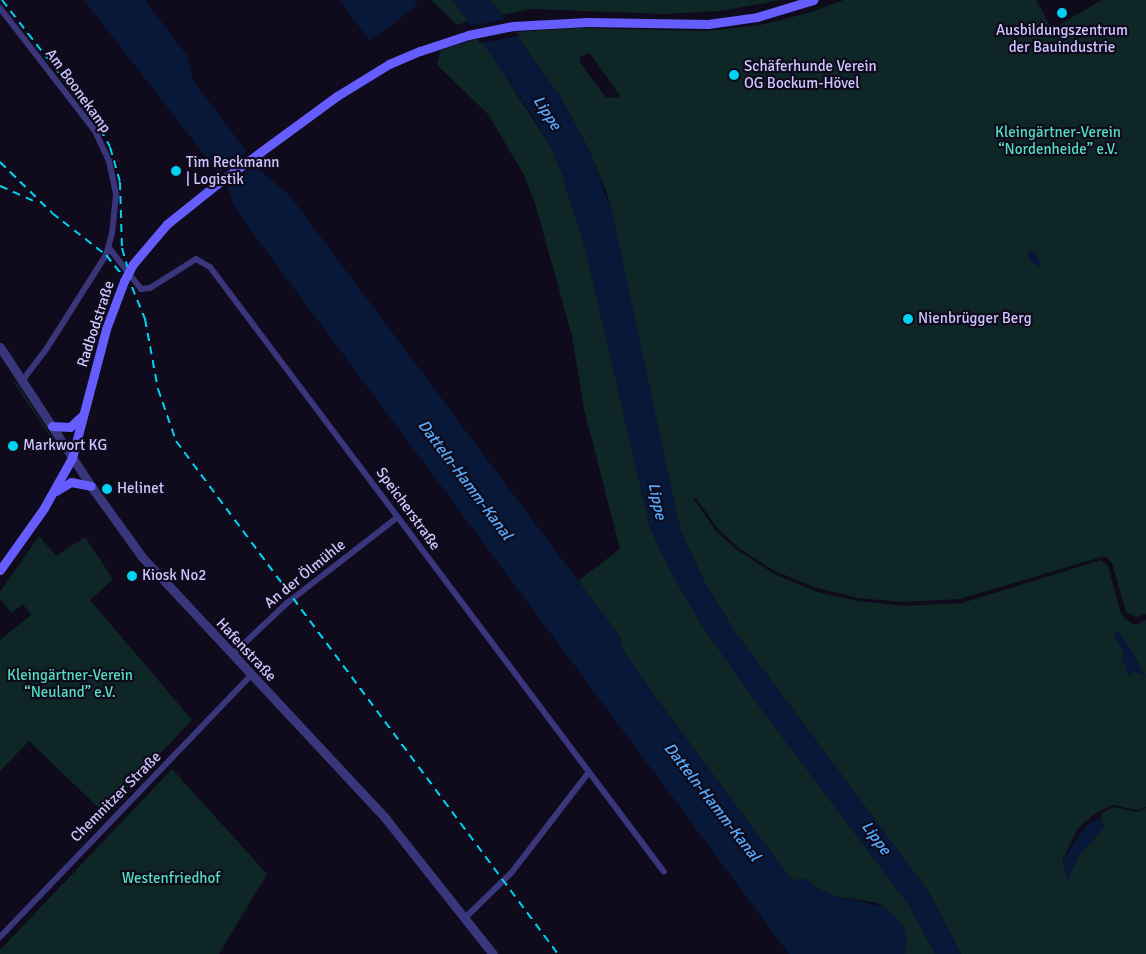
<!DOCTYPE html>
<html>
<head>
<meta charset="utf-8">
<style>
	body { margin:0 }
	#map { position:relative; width:1146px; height:954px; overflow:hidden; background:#0f0b1c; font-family:Signika,sans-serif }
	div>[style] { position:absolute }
	.green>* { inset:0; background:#0e2626 }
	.water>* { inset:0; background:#081838 }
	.pier>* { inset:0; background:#0f0b1c }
	.minor>* { height:6px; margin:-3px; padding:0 3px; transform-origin:3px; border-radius:3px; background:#3a367c }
	.tertiary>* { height:9px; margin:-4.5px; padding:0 4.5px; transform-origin:4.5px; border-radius:4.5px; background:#3a367c }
	.secondary>* { height:9px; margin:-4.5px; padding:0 4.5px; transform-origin:4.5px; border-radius:4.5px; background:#665dff }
	.rail>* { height:2px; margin-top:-1px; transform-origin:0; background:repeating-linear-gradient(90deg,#00d3f1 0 8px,transparent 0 14px) }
	.secondary-bridge>* { height:9px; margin:-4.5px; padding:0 4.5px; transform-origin:4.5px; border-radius:4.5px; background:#665dff }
	.dots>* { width:14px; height:14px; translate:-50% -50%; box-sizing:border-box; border:2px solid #0f0b1c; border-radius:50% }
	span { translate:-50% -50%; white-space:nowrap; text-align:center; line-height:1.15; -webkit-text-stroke:4.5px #0f0b1c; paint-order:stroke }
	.poi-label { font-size:15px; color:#cec6ff }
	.left { translate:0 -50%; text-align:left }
	.street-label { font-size:15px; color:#cec6ff }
	.park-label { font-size:15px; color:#53debf }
	.water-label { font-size:16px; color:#54acff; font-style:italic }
</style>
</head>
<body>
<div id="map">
	<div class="green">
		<i style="clip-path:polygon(431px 0,453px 0,469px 21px,457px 25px)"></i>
		<i style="clip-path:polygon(491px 0,782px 0,720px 11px,664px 14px,531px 9px,502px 15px)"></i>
		<i style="clip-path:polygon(evenodd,844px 0,1036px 0,1052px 29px,1102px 0,1146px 0,1146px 614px,1136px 617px,1126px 612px,1112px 563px,1107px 557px,1101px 557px,960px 599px,902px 602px,858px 598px,817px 588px,775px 571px,737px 547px,718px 529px,696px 498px,693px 498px,716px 531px,736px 549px,774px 574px,817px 592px,858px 601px,905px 606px,962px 603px,1101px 560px,1108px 566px,1120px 611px,1125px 619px,1135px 625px,1146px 620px,1146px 807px,1137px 810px,1113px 805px,1096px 813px,1078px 828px,1062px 861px,1068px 872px,1067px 881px,1078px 857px,1104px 827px,1100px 814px,1114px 807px,1137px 812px,1146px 808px,1146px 954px,961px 954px,930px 894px,733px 629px,704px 581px,680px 529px,608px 196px,589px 150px,561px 98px,514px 32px,579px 28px,707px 31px,760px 25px,808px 13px,844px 0,590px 53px,620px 96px,619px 97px,606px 98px,580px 62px,580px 57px,590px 53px)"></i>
		<i style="clip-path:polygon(480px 38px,550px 145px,562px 174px,586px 251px,650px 528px,671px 572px,701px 624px,753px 698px,909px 905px,935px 954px,905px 954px,906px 934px,902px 924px,878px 903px,835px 896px,816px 888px,805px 878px,800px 881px,790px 878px,651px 691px,622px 648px,620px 637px,578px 581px,620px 549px,584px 409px,572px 336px,535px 203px,524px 175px,488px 114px,437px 65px,441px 50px)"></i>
		<i style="clip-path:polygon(16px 382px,56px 443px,55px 444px,14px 383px)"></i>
		<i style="clip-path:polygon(39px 536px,56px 556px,85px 537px,113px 579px,90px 600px,192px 720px,104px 813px,29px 741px,0 771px,0 640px,31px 615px,23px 604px,11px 613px,0 598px,0 592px)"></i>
		<i style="clip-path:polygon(172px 769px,267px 874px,219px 954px,0 954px,0 950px)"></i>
	</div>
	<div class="water">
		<i style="clip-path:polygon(84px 0,145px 0,188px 57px,193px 80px,260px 170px,290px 196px,620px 637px,622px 648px,651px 691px,790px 878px,800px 881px,805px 878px,816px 888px,835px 896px,887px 908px,902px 924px,906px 934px,905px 954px,789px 954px,247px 225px,234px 206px,224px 175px,218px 172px)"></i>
		<i style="clip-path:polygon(339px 0,414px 0,418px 5px,370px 41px)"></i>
		<i style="clip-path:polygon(453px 0,491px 0,561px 98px,589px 150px,613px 215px,680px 529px,704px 581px,733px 629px,930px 894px,961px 954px,935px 954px,909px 905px,753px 698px,701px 624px,671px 572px,650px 528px,586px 251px,562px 174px,550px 145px,532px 115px)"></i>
		<i style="clip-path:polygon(1032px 249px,1041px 262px,1040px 267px,1032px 263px,1028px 256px,1028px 251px)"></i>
		<i style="clip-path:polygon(1119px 632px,1131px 650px,1146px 677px,1135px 672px,1128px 676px,1125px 664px,1121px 661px,1124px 653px,1113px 634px)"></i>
		<i style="clip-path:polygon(1098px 819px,1102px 819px,1104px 827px,1078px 857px,1067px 882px,1063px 860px,1087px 825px)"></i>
	</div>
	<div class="pier">
		<i style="clip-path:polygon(508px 19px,520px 36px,480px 43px,470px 26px)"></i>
		<i style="clip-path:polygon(248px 151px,258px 164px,226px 188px,222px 177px,217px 174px)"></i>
	</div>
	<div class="minor">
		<i style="left:0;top:8px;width:155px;rotate:52.3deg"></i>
		<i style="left:95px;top:131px;width:33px;rotate:65deg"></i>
		<i style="left:109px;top:161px;width:35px;rotate:78deg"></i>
		<i style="left:116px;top:195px;width:38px;rotate:96deg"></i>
		<i style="left:112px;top:233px;width:23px;rotate:105deg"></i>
		<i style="left:106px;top:255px;width:110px;rotate:122.4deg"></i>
		<i style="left:47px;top:348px;width:41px;rotate:127.1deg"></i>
		<i style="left:109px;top:248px;width:52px;rotate:52deg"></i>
		<i style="left:141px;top:289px;width:9px;rotate:-6deg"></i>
		<i style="left:150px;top:288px;width:54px;rotate:-32.2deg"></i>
		<i style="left:196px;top:259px;width:16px;rotate:30deg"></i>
		<i style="left:210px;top:267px;width:756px;rotate:53.11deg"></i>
		<i style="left:232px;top:655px;width:76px;rotate:-43.4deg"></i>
		<i style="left:287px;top:603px;width:140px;rotate:-37.8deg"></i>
		<i style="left:465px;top:918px;width:66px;rotate:-44.4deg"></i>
		<i style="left:512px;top:872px;width:126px;rotate:-52.4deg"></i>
		<i style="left:0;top:937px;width:363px;rotate:-46.2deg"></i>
	</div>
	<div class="tertiary">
		<i style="left:0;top:347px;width:166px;rotate:56.8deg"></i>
		<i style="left:91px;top:486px;width:87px;rotate:54.3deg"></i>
		<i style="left:142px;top:557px;width:358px;rotate:47deg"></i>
		<i style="left:386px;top:819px;width:172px;rotate:51.6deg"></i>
	</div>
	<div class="secondary">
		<i style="left:133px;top:264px;width:52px;rotate:-49.6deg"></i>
		<i style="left:167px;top:224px;width:64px;rotate:-38.7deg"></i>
		<i style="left:217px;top:184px;width:149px;rotate:-36.3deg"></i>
		<i style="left:337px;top:96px;width:61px;rotate:-31.6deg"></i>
		<i style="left:389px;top:64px;width:34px;rotate:-23deg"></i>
		<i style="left:420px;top:51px;width:51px;rotate:-18.4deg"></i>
		<i style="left:468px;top:35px;width:46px;rotate:-11.3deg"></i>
		<i style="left:513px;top:26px;width:74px;rotate:-3.1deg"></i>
		<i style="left:587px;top:22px;width:121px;rotate:0.9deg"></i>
		<i style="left:708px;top:24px;width:49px;rotate:-8.1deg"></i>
		<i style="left:757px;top:17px;width:59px;rotate:-16.9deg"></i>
		<i style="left:52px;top:426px;width:18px;rotate:3deg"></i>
		<i style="left:70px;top:427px;width:18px;rotate:-43deg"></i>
		<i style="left:56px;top:491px;width:17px;rotate:-31deg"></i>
		<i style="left:71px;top:482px;width:20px;rotate:11deg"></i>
		<i style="left:0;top:570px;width:76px;rotate:-54.6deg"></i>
		<i style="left:44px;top:508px;width:57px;rotate:-60.8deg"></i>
		<i style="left:72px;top:458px;width:133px;rotate:-75.2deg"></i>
		<i style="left:106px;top:329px;width:51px;rotate:-69.4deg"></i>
	</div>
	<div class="rail">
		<i style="left:2px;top:0;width:148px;rotate:52.1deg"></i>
		<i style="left:93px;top:117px;width:34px;rotate:60deg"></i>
		<i style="left:110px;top:147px;width:36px;rotate:74deg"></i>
		<i style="left:120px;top:182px;width:66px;rotate:88.3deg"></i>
		<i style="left:122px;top:248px;width:32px;rotate:74deg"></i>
		<i style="left:0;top:162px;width:73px;rotate:44.4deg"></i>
		<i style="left:52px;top:213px;width:68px;rotate:37.9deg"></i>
		<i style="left:106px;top:255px;width:41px;rotate:50.9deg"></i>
		<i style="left:132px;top:287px;width:35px;rotate:68deg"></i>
		<i style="left:145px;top:319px;width:71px;rotate:79.5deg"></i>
		<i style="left:158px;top:389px;width:55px;rotate:70.9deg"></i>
		<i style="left:176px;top:441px;width:640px;rotate:53.33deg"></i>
		<i style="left:0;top:186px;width:36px;rotate:24deg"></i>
	</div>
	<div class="secondary-bridge">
		<i style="left:124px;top:281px;width:19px;rotate:-62deg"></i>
	</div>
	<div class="dots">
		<i style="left:1062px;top:13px;background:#00d3f1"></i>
		<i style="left:734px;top:75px;background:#00d3f1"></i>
		<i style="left:176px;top:171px;background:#00d3f1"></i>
		<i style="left:908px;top:319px;background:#00d3f1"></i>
		<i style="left:13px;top:446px;background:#00d3f1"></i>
		<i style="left:107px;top:489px;background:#00d3f1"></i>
		<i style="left:132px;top:576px;background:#00d3f1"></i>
	</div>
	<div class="poi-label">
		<span style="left:1062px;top:39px">Ausbildungszentrum<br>der Bauindustrie</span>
		<span class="left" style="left:744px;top:75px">Schäferhunde Verein<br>OG Bockum-Hövel</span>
		<span class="left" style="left:186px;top:171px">Tim Reckmann<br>| Logistik</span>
		<span class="left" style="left:918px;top:319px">Nienbrügger Berg</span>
		<span class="left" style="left:23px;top:446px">Markwort KG</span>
		<span class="left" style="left:117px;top:489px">Helinet</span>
		<span class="left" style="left:142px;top:576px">Kiosk No2</span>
	</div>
	<div class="street-label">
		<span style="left:78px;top:91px;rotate:54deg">Am Boonekamp</span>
		<span style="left:96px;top:324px;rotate:-72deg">Radbodstraße</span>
		<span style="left:408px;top:509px;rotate:54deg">Speicherstraße</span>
		<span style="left:305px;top:574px;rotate:-39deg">An der Ölmühle</span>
		<span style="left:246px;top:650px;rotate:47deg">Hafenstraße</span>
		<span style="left:116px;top:797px;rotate:-45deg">Chemnitzer Straße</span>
	</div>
	<div class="park-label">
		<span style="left:1058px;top:141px">Kleingärtner-Verein<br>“Nordenheide” e.V.</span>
		<span style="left:70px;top:684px">Kleingärtner-Verein<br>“Neuland” e.V.</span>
		<span style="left:171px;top:879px">Westenfriedhof</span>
	</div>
	<div class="water-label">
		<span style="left:547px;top:113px;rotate:57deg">Lippe</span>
		<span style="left:465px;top:480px;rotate:53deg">Datteln-Hamm-Kanal</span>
		<span style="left:657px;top:501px;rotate:78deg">Lippe</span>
		<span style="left:712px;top:802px;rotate:52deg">Datteln-Hamm-Kanal</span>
		<span style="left:876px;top:838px;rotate:53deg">Lippe</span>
	</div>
</div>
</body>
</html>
